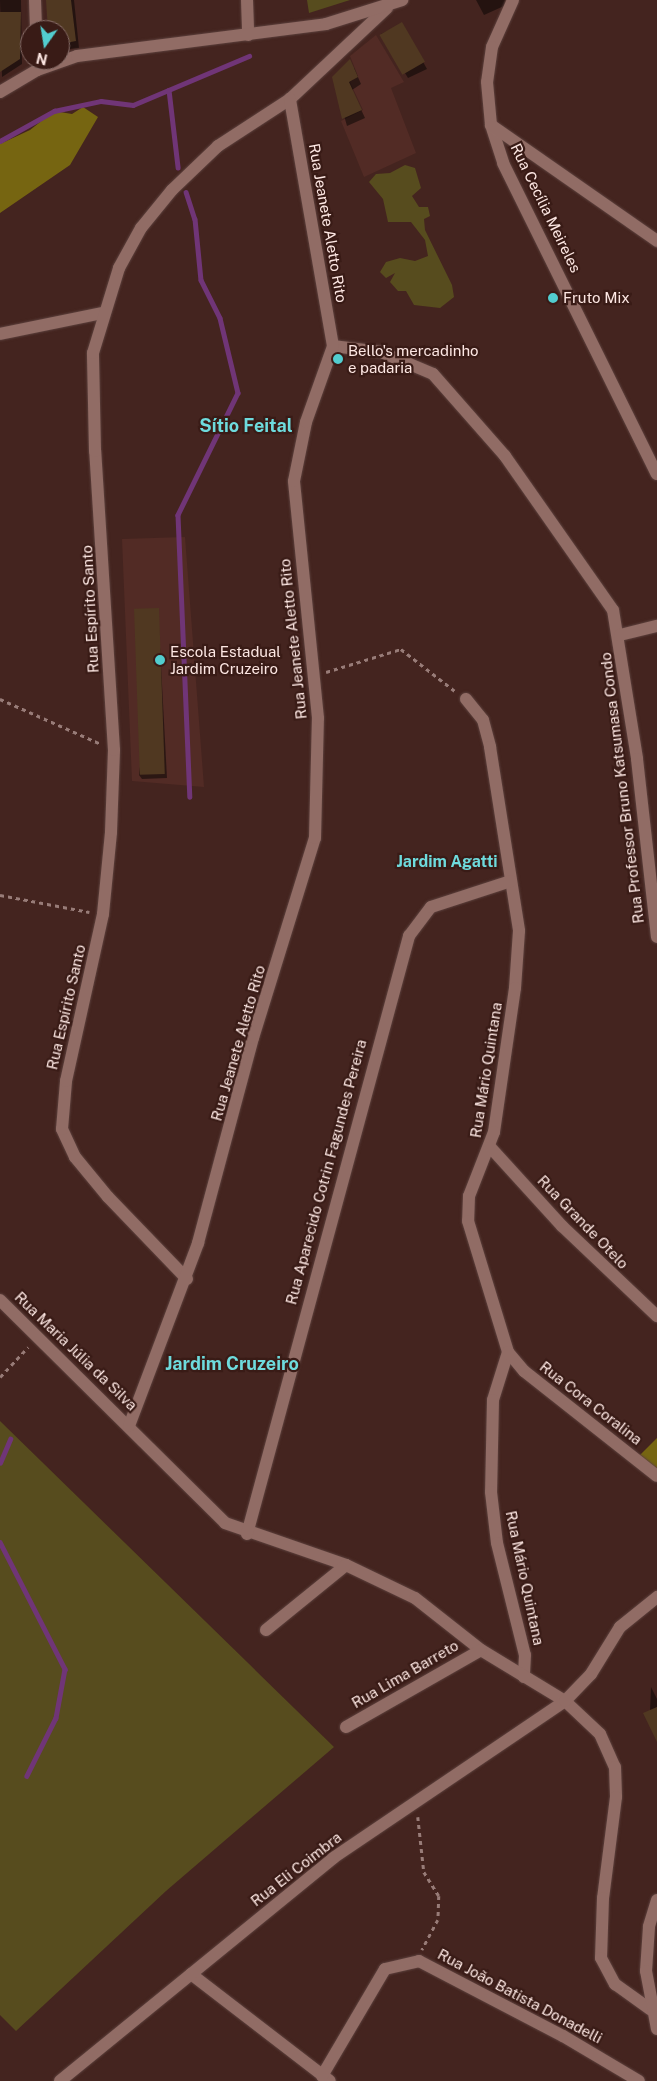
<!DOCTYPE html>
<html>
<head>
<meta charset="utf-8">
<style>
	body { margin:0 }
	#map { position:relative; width:657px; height:2081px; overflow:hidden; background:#44241f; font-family:"Public Sans",sans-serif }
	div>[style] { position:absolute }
	.built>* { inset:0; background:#522b25 }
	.green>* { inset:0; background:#574c1e }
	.forest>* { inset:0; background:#766511 }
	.shadow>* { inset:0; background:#0007 }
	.stream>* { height:4.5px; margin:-2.25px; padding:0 2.25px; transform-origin:2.25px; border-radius:2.25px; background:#703577 }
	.building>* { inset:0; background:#503821; transform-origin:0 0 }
	.path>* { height:2.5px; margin-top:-1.25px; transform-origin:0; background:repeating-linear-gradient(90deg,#987c78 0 4px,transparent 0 8px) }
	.roads { filter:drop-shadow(0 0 1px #5c413d) drop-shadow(0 0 1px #5c413d) }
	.minor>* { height:12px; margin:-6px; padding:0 6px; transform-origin:6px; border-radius:6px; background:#916c65 }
	.tertiary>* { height:12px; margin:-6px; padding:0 6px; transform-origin:6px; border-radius:6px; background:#916c65 }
	.secondary>* { height:12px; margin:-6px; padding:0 6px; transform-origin:6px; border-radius:6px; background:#916c65 }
	.dots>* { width:14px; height:14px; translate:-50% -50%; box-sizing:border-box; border:2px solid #391b16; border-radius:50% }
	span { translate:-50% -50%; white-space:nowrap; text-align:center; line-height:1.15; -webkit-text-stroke:4.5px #391b16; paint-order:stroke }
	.street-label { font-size:15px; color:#fde7e3 }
	.poi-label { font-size:15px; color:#fde7e3 }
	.left { translate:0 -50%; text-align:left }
	.neighbourhood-label { font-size:16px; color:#6edbdd; font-weight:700 }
	.quarter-label { font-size:18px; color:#6edbdd; font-weight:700 }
	.north { position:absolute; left:20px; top:20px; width:50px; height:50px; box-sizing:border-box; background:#391b16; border:1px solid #876d68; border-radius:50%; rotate:193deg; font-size:14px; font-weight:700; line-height:20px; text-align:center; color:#fde7e3 }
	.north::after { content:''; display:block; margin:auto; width:18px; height:22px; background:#52cdcf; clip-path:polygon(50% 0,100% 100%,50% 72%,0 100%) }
</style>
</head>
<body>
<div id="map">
	<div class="built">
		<i style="clip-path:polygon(376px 35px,404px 82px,391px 88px,416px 153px,364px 177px,341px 121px,363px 110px,350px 82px,358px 76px,350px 56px)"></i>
		<i style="clip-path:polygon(185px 537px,204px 787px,132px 781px,122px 539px)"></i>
	</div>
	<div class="green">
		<i style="clip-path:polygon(307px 0,350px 0,309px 13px)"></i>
		<i style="clip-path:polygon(405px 165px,415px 168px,421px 188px,412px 196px,419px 207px,428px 207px,430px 216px,424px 219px,425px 230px,452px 285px,454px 297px,440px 308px,414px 305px,406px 291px,398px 291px,390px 282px,395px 273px,386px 278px,380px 272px,386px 262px,400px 258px,415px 261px,428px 256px,425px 240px,411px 222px,388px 222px,383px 199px,369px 182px,376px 174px,390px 173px)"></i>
		<i style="clip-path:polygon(0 1421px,334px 1747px,166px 1891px,16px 2031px,0 2015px)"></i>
	</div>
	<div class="forest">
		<i style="clip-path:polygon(83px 107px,98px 117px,70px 165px,0 213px,0 144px,30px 130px,54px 111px,72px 114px)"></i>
		<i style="clip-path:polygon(657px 1438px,657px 1469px,640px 1455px)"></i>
	</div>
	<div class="shadow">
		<i style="clip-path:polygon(0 0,21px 0,22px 64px,2px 77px)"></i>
		<i style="clip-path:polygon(48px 0,74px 0,79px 48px,60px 50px,60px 30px,49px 30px)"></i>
		<i style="clip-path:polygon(476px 0,505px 0,504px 6px,484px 15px)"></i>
		<i style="clip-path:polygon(402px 24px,427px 69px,408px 78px,381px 34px)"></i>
		<i style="clip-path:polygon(354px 68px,361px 84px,352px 90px,365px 118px,347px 126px,333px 77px)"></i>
		<i style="clip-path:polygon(158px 609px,167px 778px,142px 779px,139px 775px)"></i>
		<i style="clip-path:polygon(651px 1687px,657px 1699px,657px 1739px,650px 1711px)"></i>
	</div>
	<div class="stream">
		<i style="left:169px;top:90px;width:78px;rotate:83.3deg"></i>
		<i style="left:0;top:141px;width:62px;rotate:-29.1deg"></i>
		<i style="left:54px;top:111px;width:48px;rotate:-12deg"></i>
		<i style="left:101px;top:101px;width:32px;rotate:7deg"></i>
		<i style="left:133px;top:105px;width:126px;rotate:-22.9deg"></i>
		<i style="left:186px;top:192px;width:28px;rotate:72deg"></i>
		<i style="left:195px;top:219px;width:61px;rotate:84.4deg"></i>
		<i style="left:201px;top:280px;width:42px;rotate:63.4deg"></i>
		<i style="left:220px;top:318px;width:77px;rotate:76.5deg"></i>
		<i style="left:238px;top:393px;width:136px;rotate:116.2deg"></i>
		<i style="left:178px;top:515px;width:282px;rotate:87.6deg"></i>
		<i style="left:0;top:1463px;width:26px;rotate:-67deg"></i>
		<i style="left:0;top:1542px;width:143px;rotate:62.9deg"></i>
		<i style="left:65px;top:1669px;width:50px;rotate:100.4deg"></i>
		<i style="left:56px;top:1718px;width:65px;rotate:116.6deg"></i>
	</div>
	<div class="building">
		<i style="clip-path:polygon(46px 0,71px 0,76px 41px,60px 44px,60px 30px,48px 30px)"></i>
		<i style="clip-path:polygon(0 12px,21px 12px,20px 59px,0 72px)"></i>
		<i style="left:402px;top:22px;width:46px;height:26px;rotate:60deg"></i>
		<i style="clip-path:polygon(350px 59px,358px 77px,349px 82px,362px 110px,342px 119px,332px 77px)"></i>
		<i style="left:159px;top:608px;width:166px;height:25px;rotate:88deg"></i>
		<i style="clip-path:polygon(657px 1707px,657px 1742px,643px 1713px)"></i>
	</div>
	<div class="path">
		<i style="left:326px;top:672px;width:78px;rotate:-17deg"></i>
		<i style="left:401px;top:649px;width:68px;rotate:37.9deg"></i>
		<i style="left:0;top:699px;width:111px;rotate:24deg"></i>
		<i style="left:0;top:895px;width:91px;rotate:10.8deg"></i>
		<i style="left:0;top:1377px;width:41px;rotate:-47deg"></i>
		<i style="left:418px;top:1817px;width:55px;rotate:83.8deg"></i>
		<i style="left:424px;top:1872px;width:28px;rotate:58deg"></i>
		<i style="left:439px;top:1896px;width:24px;rotate:92deg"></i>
		<i style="left:438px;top:1920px;width:34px;rotate:118deg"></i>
	</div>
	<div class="roads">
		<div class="minor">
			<i style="left:35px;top:0;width:30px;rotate:88deg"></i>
			<i style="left:247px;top:0;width:35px;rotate:88deg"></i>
			<i style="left:491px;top:125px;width:40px;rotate:72deg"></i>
			<i style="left:503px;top:163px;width:347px;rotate:63.7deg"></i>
			<i style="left:0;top:334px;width:104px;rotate:-11.6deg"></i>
			<i style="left:333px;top:346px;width:48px;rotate:7.1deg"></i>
			<i style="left:381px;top:352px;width:56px;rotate:22.9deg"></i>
			<i style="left:433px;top:374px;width:109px;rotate:48.7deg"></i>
			<i style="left:505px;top:456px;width:188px;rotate:55deg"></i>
			<i style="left:613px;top:610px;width:151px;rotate:80.8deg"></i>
			<i style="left:637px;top:759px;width:179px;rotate:83.6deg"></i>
			<i style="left:620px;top:635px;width:38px;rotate:-14deg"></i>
			<i style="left:466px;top:699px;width:27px;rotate:51deg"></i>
			<i style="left:483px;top:720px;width:28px;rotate:75deg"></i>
			<i style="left:490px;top:747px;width:186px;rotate:81deg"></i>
			<i style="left:519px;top:931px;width:57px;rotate:94deg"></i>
			<i style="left:515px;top:988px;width:146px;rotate:98.3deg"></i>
			<i style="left:494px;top:1132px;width:69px;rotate:111.3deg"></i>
			<i style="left:469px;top:1196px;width:25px;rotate:92deg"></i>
			<i style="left:468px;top:1221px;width:137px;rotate:73deg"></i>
			<i style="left:508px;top:1352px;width:50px;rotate:107.4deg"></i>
			<i style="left:493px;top:1400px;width:92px;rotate:91.2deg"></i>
			<i style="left:491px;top:1492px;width:51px;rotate:83.3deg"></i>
			<i style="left:497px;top:1543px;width:115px;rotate:76deg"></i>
			<i style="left:525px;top:1655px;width:22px;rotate:93deg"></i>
			<i style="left:490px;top:1147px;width:107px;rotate:47.7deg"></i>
			<i style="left:562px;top:1226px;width:131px;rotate:43.5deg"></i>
			<i style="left:187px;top:1279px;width:114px;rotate:-133.9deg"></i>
			<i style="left:108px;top:1197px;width:52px;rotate:-129.5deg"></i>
			<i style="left:75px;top:1157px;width:31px;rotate:-115deg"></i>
			<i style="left:62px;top:1129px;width:48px;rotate:-85.2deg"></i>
			<i style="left:66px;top:1081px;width:171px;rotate:-77.5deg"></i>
			<i style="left:103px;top:914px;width:82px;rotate:-84.4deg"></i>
			<i style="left:111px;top:832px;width:82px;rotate:-87.9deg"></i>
			<i style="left:114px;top:750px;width:300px;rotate:-93.6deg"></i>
			<i style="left:95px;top:451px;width:98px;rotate:-91.2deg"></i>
			<i style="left:93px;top:353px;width:89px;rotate:-73deg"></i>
			<i style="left:119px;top:268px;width:46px;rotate:-61.2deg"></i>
			<i style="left:141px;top:228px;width:49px;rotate:-50.8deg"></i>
			<i style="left:172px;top:190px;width:64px;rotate:-43.7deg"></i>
			<i style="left:218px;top:146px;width:86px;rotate:-33.1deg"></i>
			<i style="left:290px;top:99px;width:133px;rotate:-43.2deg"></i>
			<i style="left:0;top:1300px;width:317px;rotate:44.7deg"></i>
			<i style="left:225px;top:1523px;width:128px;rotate:19.1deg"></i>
			<i style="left:346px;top:1565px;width:76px;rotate:25.6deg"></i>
			<i style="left:415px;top:1598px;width:84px;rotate:38.2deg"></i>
			<i style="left:481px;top:1650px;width:98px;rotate:31.3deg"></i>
			<i style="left:565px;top:1701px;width:48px;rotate:43.3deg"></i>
			<i style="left:600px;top:1734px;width:36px;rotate:66deg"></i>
			<i style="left:615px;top:1767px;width:30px;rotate:88deg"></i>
			<i style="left:616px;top:1797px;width:102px;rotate:97.3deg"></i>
			<i style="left:603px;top:1898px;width:60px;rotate:91.9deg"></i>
			<i style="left:601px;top:1958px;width:30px;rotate:62deg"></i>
			<i style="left:615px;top:1984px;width:44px;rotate:35.8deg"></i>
			<i style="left:508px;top:1352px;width:25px;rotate:50deg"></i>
			<i style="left:524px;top:1371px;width:169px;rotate:38.3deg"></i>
			<i style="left:129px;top:1426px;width:196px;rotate:-69.3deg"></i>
			<i style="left:198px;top:1243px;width:212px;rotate:-75deg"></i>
			<i style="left:253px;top:1038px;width:209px;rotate:-72.8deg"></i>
			<i style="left:315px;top:838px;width:120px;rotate:-88.6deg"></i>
			<i style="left:318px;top:718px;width:238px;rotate:-95.8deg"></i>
			<i style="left:294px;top:481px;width:60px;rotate:-78.5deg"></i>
			<i style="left:306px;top:422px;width:81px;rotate:-70.4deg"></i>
			<i style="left:333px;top:346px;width:251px;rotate:-99.9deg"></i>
			<i style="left:247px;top:1534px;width:620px;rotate:-74.84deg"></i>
			<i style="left:409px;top:936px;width:36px;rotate:-53deg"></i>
			<i style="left:431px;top:907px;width:84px;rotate:-18deg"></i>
			<i style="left:266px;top:1630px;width:103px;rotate:-39.1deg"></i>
			<i style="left:346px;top:1727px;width:155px;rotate:-29.7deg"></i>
			<i style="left:657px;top:1900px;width:28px;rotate:107deg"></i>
			<i style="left:649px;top:1927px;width:44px;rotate:93.9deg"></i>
			<i style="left:646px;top:1971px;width:59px;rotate:79.3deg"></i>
			<i style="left:191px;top:1974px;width:175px;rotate:37.6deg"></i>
			<i style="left:322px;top:2076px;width:124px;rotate:-59.5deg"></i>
			<i style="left:385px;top:1969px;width:35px;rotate:-13deg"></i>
			<i style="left:419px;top:1961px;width:162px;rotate:27.5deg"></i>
			<i style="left:563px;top:2036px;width:88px;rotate:30.6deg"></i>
			<i style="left:60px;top:2081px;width:353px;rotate:-39.2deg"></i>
			<i style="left:333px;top:1858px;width:280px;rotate:-34.1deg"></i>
			<i style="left:565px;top:1701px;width:37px;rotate:-46deg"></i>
			<i style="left:591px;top:1674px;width:55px;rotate:-58.3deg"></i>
			<i style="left:620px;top:1627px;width:48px;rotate:-39deg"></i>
		</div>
		<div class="tertiary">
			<i style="left:513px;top:0;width:51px;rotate:114.1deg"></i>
			<i style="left:492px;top:47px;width:35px;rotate:98deg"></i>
			<i style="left:487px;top:82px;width:43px;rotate:84.7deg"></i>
			<i style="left:491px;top:125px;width:203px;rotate:34.9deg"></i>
		</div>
		<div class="secondary">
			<i style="left:0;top:92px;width:43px;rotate:-30.7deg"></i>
			<i style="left:37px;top:70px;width:42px;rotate:-19.3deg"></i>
			<i style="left:77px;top:56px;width:251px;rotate:-7.3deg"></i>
			<i style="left:326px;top:24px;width:80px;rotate:-17.5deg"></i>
		</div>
	</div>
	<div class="dots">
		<i style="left:553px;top:298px;background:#52cdcf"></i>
		<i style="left:338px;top:359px;background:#52cdcf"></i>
		<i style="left:160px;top:660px;background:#52cdcf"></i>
	</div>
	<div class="street-label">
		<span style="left:546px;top:208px;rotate:64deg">Rua Cecília Meireles</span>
		<span style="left:328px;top:223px;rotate:80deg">Rua Jeanete Aletto Rito</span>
		<span style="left:90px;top:609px;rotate:-93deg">Rua Espírito Santo</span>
		<span style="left:293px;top:639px;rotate:-96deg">Rua Jeanete Aletto Rito</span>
		<span style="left:622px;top:788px;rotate:-97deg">Rua Professor Bruno Katsumasa Condo</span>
		<span style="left:66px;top:1007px;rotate:-77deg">Rua Espírito Santo</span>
		<span style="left:238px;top:1043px;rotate:-74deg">Rua Jeanete Aletto Rito</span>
		<span style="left:486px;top:1070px;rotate:-81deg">Rua Mário Quintana</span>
		<span style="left:326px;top:1172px;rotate:-75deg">Rua Aparecido Cotrin Fagundes Pereira</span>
		<span style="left:583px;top:1222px;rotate:46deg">Rua Grande Otelo</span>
		<span style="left:76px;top:1351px;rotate:44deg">Rua Maria Júlia da Silva</span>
		<span style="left:591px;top:1403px;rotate:38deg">Rua Cora Coralina</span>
		<span style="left:525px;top:1578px;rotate:78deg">Rua Mário Quintana</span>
		<span style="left:405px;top:1674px;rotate:-30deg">Rua Lima Barreto</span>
		<span style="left:296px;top:1869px;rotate:-38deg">Rua Eli Coimbra</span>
		<span style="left:520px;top:1996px;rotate:28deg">Rua João Batista Donadelli</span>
	</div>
	<div class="poi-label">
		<span class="left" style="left:563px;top:298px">Fruto Mix</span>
		<span class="left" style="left:348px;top:359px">Bello's mercadinho<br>e padaria</span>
		<span class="left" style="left:170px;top:660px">Escola Estadual<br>Jardim Cruzeiro</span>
	</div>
	<div class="neighbourhood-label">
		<span style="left:447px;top:862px">Jardim Agatti</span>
	</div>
	<div class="quarter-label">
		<span style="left:246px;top:426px">Sítio Feital</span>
		<span style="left:232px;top:1364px">Jardim Cruzeiro</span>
	</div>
	<div class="north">N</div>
</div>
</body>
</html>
